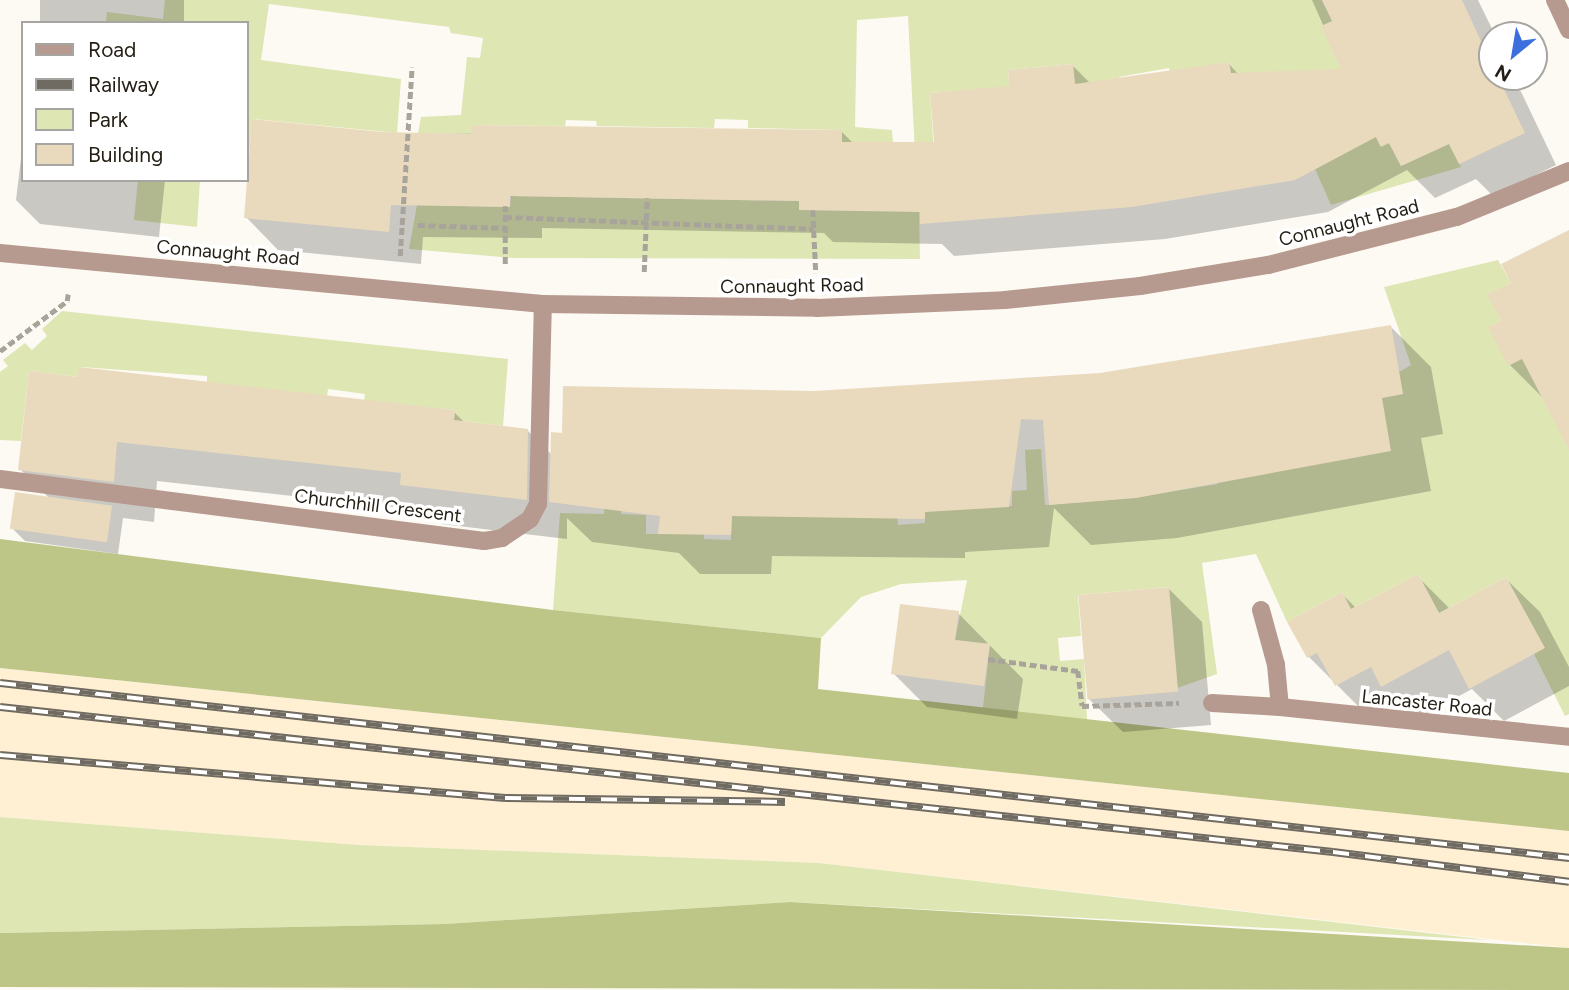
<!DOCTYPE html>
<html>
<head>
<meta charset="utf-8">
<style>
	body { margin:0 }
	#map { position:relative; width:1569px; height:990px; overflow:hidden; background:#fdfaf4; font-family:Figtree,sans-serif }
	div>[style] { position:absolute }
	.built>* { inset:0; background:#fff0d3 }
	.green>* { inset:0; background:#dee6b3 }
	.forest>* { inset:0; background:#bdc687 }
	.shadow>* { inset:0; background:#0003; transform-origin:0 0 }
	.building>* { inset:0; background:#e9dabd; transform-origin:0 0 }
	.path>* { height:4.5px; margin-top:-2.25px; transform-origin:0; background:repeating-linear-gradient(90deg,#a8a49c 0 7px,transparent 0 10.5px) }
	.lane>* { height:18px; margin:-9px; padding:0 9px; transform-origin:9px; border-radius:9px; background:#b79a8f }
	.street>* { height:18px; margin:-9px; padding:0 9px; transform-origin:9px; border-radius:9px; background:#b79a8f }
	.rail>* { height:8px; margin-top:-4px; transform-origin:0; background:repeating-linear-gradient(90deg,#fff 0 16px,#706b62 0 32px); box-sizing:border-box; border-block:2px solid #706b62 }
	span { translate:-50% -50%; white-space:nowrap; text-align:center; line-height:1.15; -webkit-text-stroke:7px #fff; paint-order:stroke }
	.street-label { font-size:19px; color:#231d13 }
	.legend { position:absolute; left:21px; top:21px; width:228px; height:161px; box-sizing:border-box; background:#fff; border:2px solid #a7a5a1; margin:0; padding:9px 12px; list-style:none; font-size:21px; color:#231d13 }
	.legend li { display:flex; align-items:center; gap:14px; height:35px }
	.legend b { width:35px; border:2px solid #a7a5a1 }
	.north { position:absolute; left:1478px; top:21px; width:70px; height:70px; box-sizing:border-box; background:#fff; border:2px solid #a7a5a1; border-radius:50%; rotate:210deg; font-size:19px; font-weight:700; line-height:28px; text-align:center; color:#231d13 }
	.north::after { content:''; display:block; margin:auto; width:24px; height:32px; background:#3c6ede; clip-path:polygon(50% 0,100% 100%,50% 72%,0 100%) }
</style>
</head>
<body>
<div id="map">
	<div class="built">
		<i style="clip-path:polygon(0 668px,1569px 831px,1569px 948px,819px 863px,359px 845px,0 817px)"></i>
	</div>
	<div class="green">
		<i style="clip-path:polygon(165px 0,1322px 0,1325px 7px,1341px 0,1369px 121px,1380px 146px,1389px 143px,1401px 166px,1449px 144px,1461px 167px,1331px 205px,1296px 126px,1233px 86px,1229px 62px,1179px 127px,1169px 68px,1119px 77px,1129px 134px,1080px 142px,1073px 64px,1008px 70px,1014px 146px,956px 91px,930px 93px,934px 152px,915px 154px,908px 16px,857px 20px,855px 127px,892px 130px,893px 142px,842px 142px,842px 130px,748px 128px,748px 120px,715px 119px,714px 128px,597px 126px,596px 121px,566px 120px,565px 126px,472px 125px,471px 134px,418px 133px,421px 117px,461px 115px,467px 57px,480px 58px,483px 38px,451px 33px,449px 27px,269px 4px,261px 60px,401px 79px,397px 133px,253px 119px,247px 172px,247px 23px,106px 23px,107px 12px,163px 19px)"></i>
		<i style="clip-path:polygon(138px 180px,200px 180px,197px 227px,134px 220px)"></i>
		<i style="clip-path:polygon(511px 196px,799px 201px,799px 210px,919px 211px,920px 259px,513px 258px,409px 249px,417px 205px,510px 207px)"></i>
		<i style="clip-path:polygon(1498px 260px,1511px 283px,1488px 294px,1501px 321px,1489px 327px,1523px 358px,1569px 444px,1569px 714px,1565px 716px,1534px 654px,1544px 648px,1506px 577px,1439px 613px,1418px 574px,1351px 609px,1342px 592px,1287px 622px,1256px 554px,1202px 563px,1217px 674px,1177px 688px,1168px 587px,1078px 595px,1081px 636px,1058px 638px,1059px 651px,1060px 661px,1084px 659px,1087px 720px,983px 708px,990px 644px,955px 640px,967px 580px,901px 584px,861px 597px,821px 638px,553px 610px,560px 513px,604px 514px,606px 459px,622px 459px,621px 514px,646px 515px,646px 534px,673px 534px,705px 486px,704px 539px,731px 540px,732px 516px,897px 506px,898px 525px,925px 523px,921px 458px,987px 507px,1012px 506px,1012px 491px,1027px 490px,1025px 450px,1041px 449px,1045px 505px,1119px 499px,1115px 443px,1144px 496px,1218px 484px,1209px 429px,1403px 394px,1399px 372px,1411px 365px,1384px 287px)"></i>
		<i style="clip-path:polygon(62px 311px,508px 359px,503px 426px,454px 420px,455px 410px,364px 401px,365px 394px,328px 389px,327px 397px,207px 383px,207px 376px,80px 367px,78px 377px,29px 371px,21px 441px,0 440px,0 372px,8px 366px,3px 360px,25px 343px,32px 350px,47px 336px,42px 329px)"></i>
		<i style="clip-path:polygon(0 817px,359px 845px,819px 863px,1489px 940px,790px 902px,445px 924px,0 933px)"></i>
	</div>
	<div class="forest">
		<i style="clip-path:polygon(0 539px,553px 610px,821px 638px,818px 689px,1569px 773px,1569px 831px,0 668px)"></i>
		<i style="clip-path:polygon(790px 902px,1569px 948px,1569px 990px,0 987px,0 933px,445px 924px)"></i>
	</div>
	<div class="shadow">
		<i style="left:40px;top:0;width:144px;height:23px"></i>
		<i style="clip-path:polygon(1312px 0,1478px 0,1495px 35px,1492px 77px,1514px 77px,1556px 165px,1493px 196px,1476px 179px,1435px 198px,1407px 170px,1328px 212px,1165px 239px,954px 256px,942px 244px,833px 242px,824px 233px,542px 228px,542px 238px,423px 237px,421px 264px,278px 250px,246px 217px,382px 134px,842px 132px,854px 144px,935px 144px,1011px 87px,1073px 66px,1090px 83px,1229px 64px,1239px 75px,1343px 70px)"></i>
		<i style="clip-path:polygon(23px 141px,23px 180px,165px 180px,159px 237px,40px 224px,16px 200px)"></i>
		<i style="clip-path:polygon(1569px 232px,1569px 443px,1548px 403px,1510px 365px,1503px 322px,1513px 284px)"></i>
		<i style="clip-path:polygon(1391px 327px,1431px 367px,1443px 434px,1421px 438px,1431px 491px,1177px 538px,1091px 545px,1054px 508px,1049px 547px,965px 552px,965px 558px,772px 556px,771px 574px,700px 574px,679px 553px,592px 542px,567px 518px,567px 539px,442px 524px,429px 511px,157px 481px,154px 522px,123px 518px,118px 554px,25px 541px,13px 529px,49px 498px,20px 469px,30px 373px,454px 412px,466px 424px,528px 431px,552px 455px,564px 435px,815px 393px,1100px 375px)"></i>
		<i style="clip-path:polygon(1417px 576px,1450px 609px,1506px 579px,1540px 612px,1569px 667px,1569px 686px,1504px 721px,1472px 689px,1416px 719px,1400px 703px,1370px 718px,1309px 657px,1342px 594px,1356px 608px)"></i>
		<i style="clip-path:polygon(1168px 588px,1202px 622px,1211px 725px,1123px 732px,1089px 699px)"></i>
		<i style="clip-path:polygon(958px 613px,1023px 679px,1017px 719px,927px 707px,893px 673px)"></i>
	</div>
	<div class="building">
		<i style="clip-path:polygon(1322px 0,1462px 0,1492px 65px,1492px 77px,1498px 77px,1525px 133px,1459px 164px,1449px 144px,1401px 166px,1389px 143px,1381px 147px,1376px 137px,1295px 180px,1132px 207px,920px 224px,920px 212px,799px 210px,799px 201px,510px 196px,510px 207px,391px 205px,389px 232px,244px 218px,252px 119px,382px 132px,471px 134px,471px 125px,842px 130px,842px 142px,934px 142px,930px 93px,1009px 86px,1008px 70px,1073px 64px,1075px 84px,1229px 62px,1231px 73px,1341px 69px,1321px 26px,1332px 21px)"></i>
		<i style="clip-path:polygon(1569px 230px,1569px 450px,1522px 359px,1508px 366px,1488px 327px,1501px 321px,1487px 294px,1511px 283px,1501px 264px)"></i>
		<i style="clip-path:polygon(1391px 325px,1403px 394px,1382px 398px,1391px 451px,1136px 498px,1049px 505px,1043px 420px,1021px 419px,1009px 507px,925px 512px,925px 519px,732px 516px,731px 535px,658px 534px,660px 516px,549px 502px,551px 432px,562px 433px,563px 386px,815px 391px,1100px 373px)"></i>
		<i style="clip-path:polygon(79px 367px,455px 410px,454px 420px,528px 429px,527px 500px,400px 485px,401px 473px,117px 442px,114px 482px,18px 470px,29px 371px,78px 377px)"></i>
		<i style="left:15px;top:492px;width:98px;height:37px;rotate:8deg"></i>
		<i style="clip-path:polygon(1418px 574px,1439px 613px,1506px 577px,1545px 648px,1469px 689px,1449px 650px,1381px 687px,1371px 667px,1335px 686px,1317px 653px,1307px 658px,1287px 622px,1342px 592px,1351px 609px)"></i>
		<i style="left:1169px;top:587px;width:105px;height:91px;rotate:85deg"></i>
		<i style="clip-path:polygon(900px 604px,959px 611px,955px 640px,990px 644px,984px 686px,891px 674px)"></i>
	</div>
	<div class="path">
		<i style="left:813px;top:210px;width:63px;rotate:87.3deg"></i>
		<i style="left:505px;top:217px;width:309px;rotate:2.2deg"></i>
		<i style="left:418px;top:225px;width:87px;rotate:2deg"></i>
		<i style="left:400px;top:256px;width:189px;rotate:-86.4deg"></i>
		<i style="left:505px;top:264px;width:58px;rotate:-90deg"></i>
		<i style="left:644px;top:272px;width:74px;rotate:-87.7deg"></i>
		<i style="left:0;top:351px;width:84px;rotate:-36.7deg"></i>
		<i style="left:67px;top:301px;width:7px;rotate:-82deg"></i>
		<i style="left:988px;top:659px;width:91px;rotate:7.6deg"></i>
		<i style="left:1078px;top:671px;width:35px;rotate:83deg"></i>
		<i style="left:1082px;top:706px;width:97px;rotate:-1.8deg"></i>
	</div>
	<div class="lane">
		<i style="left:0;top:479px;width:488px;rotate:7.3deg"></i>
		<i style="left:484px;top:541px;width:18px;rotate:-9deg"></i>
		<i style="left:502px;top:538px;width:34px;rotate:-34deg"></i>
		<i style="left:530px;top:519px;width:17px;rotate:-62deg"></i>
		<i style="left:538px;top:504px;width:200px;rotate:-88.6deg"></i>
	</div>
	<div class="street">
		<i style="left:1555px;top:0;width:33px;rotate:65deg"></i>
		<i style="left:0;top:253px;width:545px;rotate:5.37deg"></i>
		<i style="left:543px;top:304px;width:274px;rotate:0.8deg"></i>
		<i style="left:817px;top:308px;width:188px;rotate:-2.4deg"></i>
		<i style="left:1005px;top:300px;width:136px;rotate:-5.9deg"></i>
		<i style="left:1140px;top:286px;width:130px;rotate:-9.3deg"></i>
		<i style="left:1268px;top:265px;width:195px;rotate:-14.3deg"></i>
		<i style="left:1457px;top:217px;width:121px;rotate:-22.3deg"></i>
		<i style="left:1261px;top:610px;width:57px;rotate:74.7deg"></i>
		<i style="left:1276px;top:665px;width:42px;rotate:84.6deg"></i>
		<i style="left:1280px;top:707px;width:291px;rotate:5.9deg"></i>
		<i style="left:1212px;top:703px;width:68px;rotate:3.4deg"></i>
	</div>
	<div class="rail">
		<i style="left:0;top:683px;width:1579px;rotate:6.36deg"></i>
		<i style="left:0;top:707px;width:1341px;rotate:6.21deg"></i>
		<i style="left:1333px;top:852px;width:238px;rotate:7.2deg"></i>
		<i style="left:0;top:755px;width:507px;rotate:4.87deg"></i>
		<i style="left:505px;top:798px;width:280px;rotate:0.8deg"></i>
	</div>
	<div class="street-label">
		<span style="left:1349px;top:223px;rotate:-14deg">Connaught Road</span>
		<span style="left:228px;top:253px;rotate:5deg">Connaught Road</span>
		<span style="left:792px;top:286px;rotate:-1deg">Connaught Road</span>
		<span style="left:378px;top:506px;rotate:7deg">Churchhill Crescent</span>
		<span style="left:1427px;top:703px;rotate:6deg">Lancaster Road</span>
	</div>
	<ul class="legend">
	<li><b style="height:9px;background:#b79a8f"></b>Road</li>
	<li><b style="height:9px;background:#706b62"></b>Railway</li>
	<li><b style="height:19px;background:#dee6b3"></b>Park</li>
	<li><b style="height:19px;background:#e9dabd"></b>Building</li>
	</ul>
	<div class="north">N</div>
</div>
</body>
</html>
